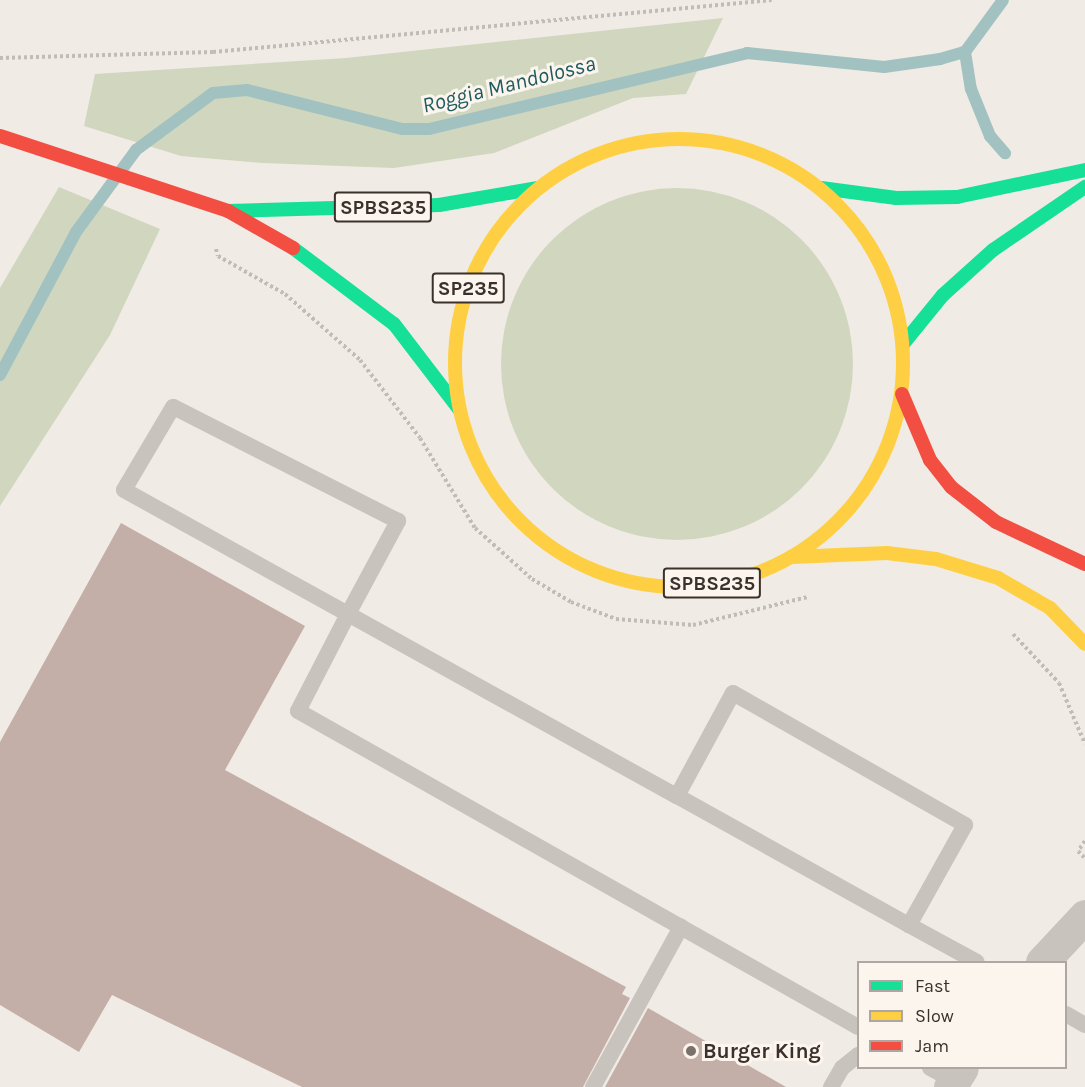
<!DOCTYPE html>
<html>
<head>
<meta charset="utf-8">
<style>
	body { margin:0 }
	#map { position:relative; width:1085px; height:1087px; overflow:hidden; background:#f0ebe5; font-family:Karla,sans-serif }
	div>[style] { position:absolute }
	.green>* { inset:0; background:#d1d6bf }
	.round { border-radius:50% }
	.stream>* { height:12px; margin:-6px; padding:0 6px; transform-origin:6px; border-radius:6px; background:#a1c2c1 }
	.building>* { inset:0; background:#c3afa7 }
	.path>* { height:4px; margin-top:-2px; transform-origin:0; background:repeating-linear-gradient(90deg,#c2bbb6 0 3px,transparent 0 6px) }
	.lane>* { height:16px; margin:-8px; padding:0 8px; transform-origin:8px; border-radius:8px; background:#c9c3be }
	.street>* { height:33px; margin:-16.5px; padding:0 16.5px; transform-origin:16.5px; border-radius:16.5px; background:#c9c3be }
	.fast>* { height:14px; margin:-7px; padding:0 7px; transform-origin:7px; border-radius:7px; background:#16e098 }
	.slow>* { height:14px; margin:-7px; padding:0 7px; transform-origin:7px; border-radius:7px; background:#ffcf43 }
	.slow>.ring { margin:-7px; padding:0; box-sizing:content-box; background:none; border:14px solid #ffcf43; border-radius:50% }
	.jam>* { height:14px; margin:-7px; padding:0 7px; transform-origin:7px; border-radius:7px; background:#f24e42 }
	.dots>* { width:16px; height:16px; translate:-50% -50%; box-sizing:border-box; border:3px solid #fbf5ee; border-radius:50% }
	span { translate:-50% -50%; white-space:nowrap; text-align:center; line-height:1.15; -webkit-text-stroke:6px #fbf5ee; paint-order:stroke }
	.shield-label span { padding:2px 4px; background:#fbf5ee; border:2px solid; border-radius:4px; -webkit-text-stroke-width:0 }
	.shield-label { font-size:20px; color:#3b302b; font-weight:700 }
	.poi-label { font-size:21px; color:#3b302b; font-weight:700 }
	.left { translate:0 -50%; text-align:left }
	.water-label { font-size:22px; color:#1f5a5e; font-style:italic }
	.legend { position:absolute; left:857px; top:961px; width:210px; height:108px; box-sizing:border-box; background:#fbf5ee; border:2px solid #aea6a0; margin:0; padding:8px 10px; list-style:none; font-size:18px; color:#3b302b }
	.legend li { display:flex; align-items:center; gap:12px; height:30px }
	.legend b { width:30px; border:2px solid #aea6a0 }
</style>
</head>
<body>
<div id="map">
	<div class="green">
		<i style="clip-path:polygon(723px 18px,686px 94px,633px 98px,494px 153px,394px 168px,263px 163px,181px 156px,84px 126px,95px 74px,346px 58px)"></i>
		<i style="clip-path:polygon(59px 187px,160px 229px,110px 335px,0 506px,0 288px)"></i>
		<i class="round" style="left:501px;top:188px;width:352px;height:352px"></i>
	</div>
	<div class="stream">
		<i style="left:965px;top:52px;width:37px;rotate:81deg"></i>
		<i style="left:971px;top:89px;width:51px;rotate:68deg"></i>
		<i style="left:990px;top:136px;width:23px;rotate:49deg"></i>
		<i style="left:0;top:375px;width:162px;rotate:-62deg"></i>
		<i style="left:76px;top:232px;width:102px;rotate:-53.8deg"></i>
		<i style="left:136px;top:150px;width:96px;rotate:-36.5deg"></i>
		<i style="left:213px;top:93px;width:34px;rotate:-5deg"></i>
		<i style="left:247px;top:90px;width:160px;rotate:14.1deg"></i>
		<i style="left:402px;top:129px;width:27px"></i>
		<i style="left:429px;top:129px;width:327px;rotate:-13.4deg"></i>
		<i style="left:747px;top:53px;width:138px;rotate:5.8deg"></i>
		<i style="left:884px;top:67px;width:57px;rotate:-8.1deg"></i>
		<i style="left:940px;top:59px;width:26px;rotate:-16deg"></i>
		<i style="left:965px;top:52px;width:64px;rotate:-53.8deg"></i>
	</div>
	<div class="building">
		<i style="clip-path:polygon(121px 523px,305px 626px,225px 770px,626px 987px,622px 994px,630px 998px,583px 1087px,302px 1087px,112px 995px,79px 1052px,0 1005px,0 742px)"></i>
		<i style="clip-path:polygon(648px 1008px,786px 1087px,605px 1087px)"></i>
	</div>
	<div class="path">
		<i style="left:0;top:58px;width:213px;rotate:-1.6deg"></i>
		<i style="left:213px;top:52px;width:561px;rotate:-5.31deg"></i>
		<i style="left:216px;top:249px;width:7px;rotate:74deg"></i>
		<i style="left:218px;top:256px;width:77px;rotate:29.6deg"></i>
		<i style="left:285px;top:294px;width:100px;rotate:41.3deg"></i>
		<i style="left:360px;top:360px;width:98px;rotate:52.4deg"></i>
		<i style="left:420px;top:438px;width:105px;rotate:58.6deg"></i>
		<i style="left:475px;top:528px;width:76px;rotate:41.8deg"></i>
		<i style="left:532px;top:579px;width:45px;rotate:30.5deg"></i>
		<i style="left:571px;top:602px;width:48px;rotate:20.7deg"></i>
		<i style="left:616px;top:619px;width:77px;rotate:4.5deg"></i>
		<i style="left:693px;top:625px;width:118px;rotate:-13.7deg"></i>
		<i style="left:1013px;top:634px;width:67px;rotate:46.8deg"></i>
		<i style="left:1059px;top:683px;width:66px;rotate:66.9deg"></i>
		<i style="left:1085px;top:841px;width:12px;rotate:125deg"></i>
		<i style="left:1078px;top:851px;width:10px;rotate:45deg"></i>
	</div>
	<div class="lane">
		<i style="left:677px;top:796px;width:117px;rotate:-61.5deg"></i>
		<i style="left:733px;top:693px;width:267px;rotate:29.6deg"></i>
		<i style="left:965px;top:825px;width:115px;rotate:119.2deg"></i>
		<i style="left:1066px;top:1014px;width:22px;rotate:30deg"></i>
		<i style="left:858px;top:1027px;width:643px;rotate:-150.56deg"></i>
		<i style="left:298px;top:711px;width:109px;rotate:-62.7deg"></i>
		<i style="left:348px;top:614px;width:106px;rotate:-61.7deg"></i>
		<i style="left:398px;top:521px;width:252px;rotate:-153.1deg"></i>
		<i style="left:173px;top:407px;width:96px;rotate:120.6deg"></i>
		<i style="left:124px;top:490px;width:256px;rotate:29deg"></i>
		<i style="left:348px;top:614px;width:376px;rotate:29deg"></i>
		<i style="left:677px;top:796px;width:265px;rotate:29.1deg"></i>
		<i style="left:909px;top:925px;width:77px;rotate:28.6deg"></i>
		<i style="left:930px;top:1068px;width:27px;rotate:28deg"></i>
		<i style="left:593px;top:1087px;width:183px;rotate:-61.2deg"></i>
		<i style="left:831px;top:1087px;width:22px;rotate:-60deg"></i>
		<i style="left:842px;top:1068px;width:21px;rotate:-39deg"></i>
	</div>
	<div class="street">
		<i style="left:1042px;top:962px;width:63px;rotate:-46.9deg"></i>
		<i style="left:950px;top:1087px;width:22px;rotate:-58deg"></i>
	</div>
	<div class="fast">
		<i style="left:821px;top:188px;width:76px;rotate:7.6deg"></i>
		<i style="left:896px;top:198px;width:61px;rotate:-0.9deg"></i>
		<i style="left:957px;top:197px;width:131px;rotate:-11.9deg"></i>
		<i style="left:228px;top:211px;width:211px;rotate:-1.6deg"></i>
		<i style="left:439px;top:205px;width:99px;rotate:-9.8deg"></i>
		<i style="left:293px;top:248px;width:126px;rotate:37deg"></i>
		<i style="left:394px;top:324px;width:107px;rotate:52.6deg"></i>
		<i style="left:903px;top:344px;width:63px;rotate:-50.8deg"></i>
		<i style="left:943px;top:295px;width:67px;rotate:-42deg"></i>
		<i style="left:993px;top:250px;width:112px;rotate:-34.4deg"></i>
	</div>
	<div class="slow">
		<i class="ring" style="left:455px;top:139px;width:434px;height:434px"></i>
		<i style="left:791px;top:557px;width:96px;rotate:-2.4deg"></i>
		<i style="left:887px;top:553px;width:49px;rotate:7deg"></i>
		<i style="left:936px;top:559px;width:65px;rotate:17deg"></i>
		<i style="left:998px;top:578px;width:60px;rotate:30deg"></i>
		<i style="left:1050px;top:608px;width:50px;rotate:45.8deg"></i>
	</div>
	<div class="jam">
		<i style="left:0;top:136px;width:240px;rotate:18.2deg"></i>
		<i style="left:228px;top:211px;width:75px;rotate:29.6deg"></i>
		<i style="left:902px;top:394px;width:72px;rotate:67deg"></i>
		<i style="left:930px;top:460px;width:34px;rotate:52deg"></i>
		<i style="left:951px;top:487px;width:57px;rotate:37.9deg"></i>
		<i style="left:996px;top:522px;width:98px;rotate:25.3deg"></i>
	</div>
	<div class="dots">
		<i style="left:691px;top:1051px;background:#7a716c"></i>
	</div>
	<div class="shield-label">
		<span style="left:383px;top:207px">SPBS235</span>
		<span style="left:468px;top:288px">SP235</span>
		<span style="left:712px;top:583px">SPBS235</span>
	</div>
	<div class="poi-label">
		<span class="left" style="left:703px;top:1051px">Burger King</span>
	</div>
	<div class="water-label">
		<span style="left:509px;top:85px;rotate:-14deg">Roggia Mandolossa</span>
	</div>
	<ul class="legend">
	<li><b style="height:8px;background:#16e098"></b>Fast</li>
	<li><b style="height:8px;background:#ffcf43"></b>Slow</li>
	<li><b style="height:8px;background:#f24e42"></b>Jam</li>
	</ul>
</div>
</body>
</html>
